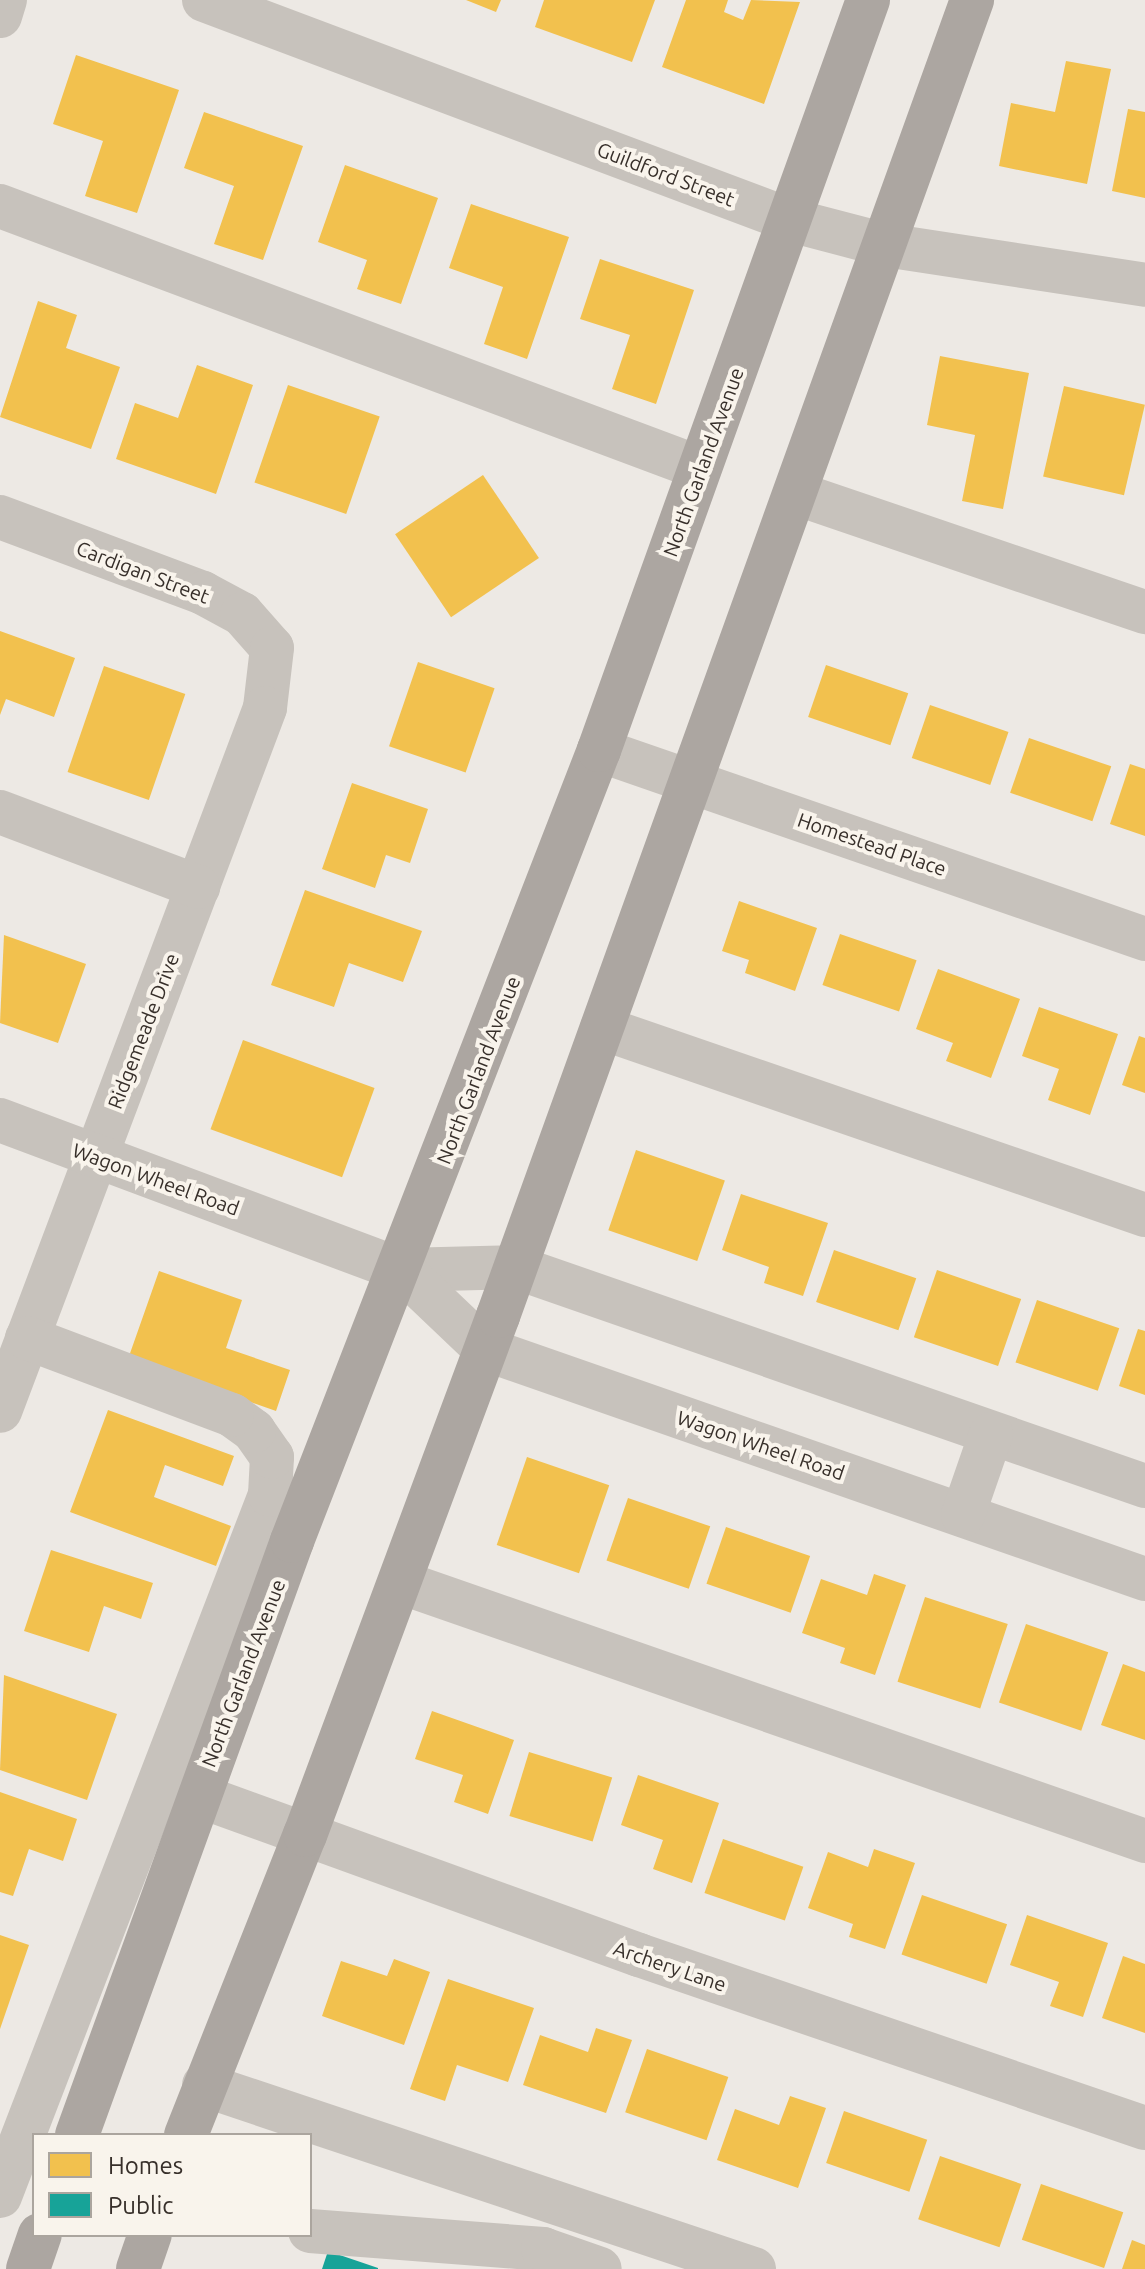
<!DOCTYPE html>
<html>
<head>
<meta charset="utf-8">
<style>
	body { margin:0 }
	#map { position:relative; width:1145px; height:2269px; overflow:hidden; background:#ede9e4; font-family:Ubuntu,sans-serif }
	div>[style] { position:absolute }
	.homes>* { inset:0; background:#f2c14e; transform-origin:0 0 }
	.public>* { inset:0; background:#17a398 }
	.minor>* { height:44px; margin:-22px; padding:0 22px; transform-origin:22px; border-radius:22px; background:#c7c2bc }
	.major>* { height:44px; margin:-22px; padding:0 22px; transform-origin:22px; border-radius:22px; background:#aca6a1 }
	span { translate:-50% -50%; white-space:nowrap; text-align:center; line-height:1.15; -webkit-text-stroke:8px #f9f4ec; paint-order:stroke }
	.street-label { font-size:20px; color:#372f2a }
	.legend { position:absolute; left:32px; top:2133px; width:280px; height:104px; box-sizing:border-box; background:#f9f4ec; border:2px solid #aba59e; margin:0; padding:10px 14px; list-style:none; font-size:24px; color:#372f2a }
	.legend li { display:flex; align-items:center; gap:16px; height:40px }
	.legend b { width:40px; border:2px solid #aba59e }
</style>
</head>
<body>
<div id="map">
	<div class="homes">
		<i style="clip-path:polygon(466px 0,501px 0,496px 12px)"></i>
		<i style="clip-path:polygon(544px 0,655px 0,632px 62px,535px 27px)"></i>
		<i style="clip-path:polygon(686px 0,728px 0,724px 12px,743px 20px,751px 0,800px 2px,764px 104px,662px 67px)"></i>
		<i style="clip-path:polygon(76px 55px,179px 90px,137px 213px,85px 196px,103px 141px,53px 124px)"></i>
		<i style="clip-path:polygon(1066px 61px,1111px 69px,1087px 184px,999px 166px,1011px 103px,1055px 112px)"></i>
		<i style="clip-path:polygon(1128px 109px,1145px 112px,1145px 198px,1112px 191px)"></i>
		<i style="clip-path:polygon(204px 112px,303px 146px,263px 260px,214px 244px,234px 186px,184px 168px)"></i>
		<i style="clip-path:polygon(345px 165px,438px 198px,401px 304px,357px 289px,367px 260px,318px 242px)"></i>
		<i style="clip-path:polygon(471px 204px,569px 237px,527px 359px,484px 344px,503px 287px,449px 268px)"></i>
		<i style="clip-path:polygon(600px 259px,694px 290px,656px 404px,612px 389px,630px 335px,580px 319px)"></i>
		<i style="clip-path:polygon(38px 301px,77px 315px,66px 348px,120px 367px,91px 449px,0 417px)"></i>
		<i style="clip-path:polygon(940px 356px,1029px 373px,1003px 509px,962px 501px,975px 435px,927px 425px)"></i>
		<i style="clip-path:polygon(197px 365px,253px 385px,216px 494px,116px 459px,135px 403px,178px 418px)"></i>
		<i style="left:288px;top:385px;width:97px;height:103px;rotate:19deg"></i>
		<i style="left:1064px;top:386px;width:83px;height:93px;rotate:13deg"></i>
		<i style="left:483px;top:475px;width:100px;height:106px;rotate:56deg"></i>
		<i style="clip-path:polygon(0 631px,75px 658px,54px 717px,6px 699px,0 715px)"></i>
		<i style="left:418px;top:662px;width:81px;height:89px;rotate:19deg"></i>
		<i style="left:826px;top:665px;width:87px;height:55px;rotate:19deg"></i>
		<i style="left:104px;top:666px;width:86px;height:112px;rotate:19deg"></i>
		<i style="left:930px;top:705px;width:83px;height:56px;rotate:19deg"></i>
		<i style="left:1029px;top:738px;width:87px;height:58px;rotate:19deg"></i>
		<i style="clip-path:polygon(1130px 764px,1145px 769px,1145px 836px,1110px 824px)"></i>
		<i style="clip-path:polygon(352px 783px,428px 809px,410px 863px,386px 855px,375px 888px,322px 869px)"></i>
		<i style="clip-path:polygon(305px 890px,422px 931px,403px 982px,349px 963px,334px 1007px,271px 985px)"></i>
		<i style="clip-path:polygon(739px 901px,817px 928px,795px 991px,745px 973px,749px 960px,722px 951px)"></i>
		<i style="left:840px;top:934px;width:81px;height:54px;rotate:19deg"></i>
		<i style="clip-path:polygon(4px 935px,86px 964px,58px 1043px,0 1023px)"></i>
		<i style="clip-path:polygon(938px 969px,1020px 999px,991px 1078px,946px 1061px,953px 1043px,916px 1029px)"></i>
		<i style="clip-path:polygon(1039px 1007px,1118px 1034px,1090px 1115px,1048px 1100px,1059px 1069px,1022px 1056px)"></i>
		<i style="clip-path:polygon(1139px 1036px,1145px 1038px,1145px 1093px,1122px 1085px)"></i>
		<i style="left:243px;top:1040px;width:140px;height:95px;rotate:20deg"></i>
		<i style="left:636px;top:1150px;width:94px;height:85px;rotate:19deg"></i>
		<i style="clip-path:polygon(741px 1194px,828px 1223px,803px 1296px,764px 1283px,769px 1267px,722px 1250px)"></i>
		<i style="left:834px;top:1250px;width:87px;height:55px;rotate:19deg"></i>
		<i style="left:937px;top:1270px;width:89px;height:71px;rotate:19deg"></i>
		<i style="clip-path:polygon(159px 1271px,242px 1300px,226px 1348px,290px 1370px,276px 1411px,128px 1359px)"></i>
		<i style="left:1037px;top:1300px;width:87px;height:66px;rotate:19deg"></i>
		<i style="clip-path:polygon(1138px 1329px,1145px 1331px,1145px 1395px,1119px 1386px)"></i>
		<i style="clip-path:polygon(108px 1410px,234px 1456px,223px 1486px,165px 1465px,154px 1497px,231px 1526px,216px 1566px,70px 1512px)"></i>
		<i style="left:527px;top:1457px;width:87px;height:93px;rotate:19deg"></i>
		<i style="left:628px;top:1498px;width:87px;height:66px;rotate:19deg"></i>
		<i style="left:726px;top:1527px;width:89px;height:60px;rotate:19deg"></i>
		<i style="clip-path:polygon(51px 1550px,153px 1583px,141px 1619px,104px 1606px,89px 1652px,24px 1631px)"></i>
		<i style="clip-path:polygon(874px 1574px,906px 1585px,875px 1675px,840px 1663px,845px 1648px,802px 1633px,821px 1579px,867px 1595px)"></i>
		<i style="left:925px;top:1597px;width:87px;height:89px;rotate:18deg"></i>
		<i style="left:1026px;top:1624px;width:87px;height:83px;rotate:19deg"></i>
		<i style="clip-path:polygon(1123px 1664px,1145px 1672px,1145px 1740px,1101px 1725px)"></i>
		<i style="clip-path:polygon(4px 1675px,117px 1714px,87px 1800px,0 1770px)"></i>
		<i style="clip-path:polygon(432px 1711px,514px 1740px,488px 1814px,454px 1802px,463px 1775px,415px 1759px)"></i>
		<i style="left:529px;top:1752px;width:87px;height:67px;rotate:17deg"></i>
		<i style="clip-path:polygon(638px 1775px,719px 1803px,692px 1883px,653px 1869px,663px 1840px,621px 1825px)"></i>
		<i style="clip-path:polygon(0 1792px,77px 1819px,63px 1861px,29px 1849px,13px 1896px,0 1892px)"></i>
		<i style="left:723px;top:1839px;width:85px;height:57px;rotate:19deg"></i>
		<i style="clip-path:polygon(874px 1849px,915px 1863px,885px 1949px,849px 1937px,853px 1924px,808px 1908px,828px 1852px,868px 1867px)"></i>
		<i style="left:922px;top:1895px;width:90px;height:63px;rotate:19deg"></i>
		<i style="clip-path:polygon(1027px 1915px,1108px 1943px,1083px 2017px,1050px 2006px,1059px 1982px,1010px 1965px)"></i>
		<i style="clip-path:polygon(0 1935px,29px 1945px,0 2029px)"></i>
		<i style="clip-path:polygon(1123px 1956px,1145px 1964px,1145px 2033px,1102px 2018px)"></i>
		<i style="clip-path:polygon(394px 1959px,430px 1972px,404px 2045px,322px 2016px,341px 1961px,387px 1976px)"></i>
		<i style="clip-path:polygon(448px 1979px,534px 2008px,508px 2082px,457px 2065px,445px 2101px,410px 2089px)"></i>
		<i style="clip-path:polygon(596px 2028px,632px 2040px,606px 2113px,523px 2085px,540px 2035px,588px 2052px)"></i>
		<i style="left:647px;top:2049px;width:86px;height:67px;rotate:19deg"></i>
		<i style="clip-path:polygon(790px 2096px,826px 2108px,798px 2188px,717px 2160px,735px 2109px,779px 2125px)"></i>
		<i style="left:844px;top:2111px;width:88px;height:55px;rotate:19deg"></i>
		<i style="left:940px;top:2156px;width:86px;height:67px;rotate:19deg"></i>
		<i style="left:1041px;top:2184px;width:87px;height:59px;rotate:19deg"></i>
		<i style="clip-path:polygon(1132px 2240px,1145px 2245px,1145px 2269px,1122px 2269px)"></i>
	</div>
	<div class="public">
		<i style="clip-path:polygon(328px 2251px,378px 2268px,378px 2269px,322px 2269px)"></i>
	</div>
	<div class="minor">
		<i style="left:204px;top:0;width:626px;rotate:20.58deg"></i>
		<i style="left:790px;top:220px;width:98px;rotate:14.7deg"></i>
		<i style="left:885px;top:245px;width:263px;rotate:8.7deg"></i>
		<i style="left:0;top:16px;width:17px;rotate:-73deg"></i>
		<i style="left:0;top:206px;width:747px;rotate:20.52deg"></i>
		<i style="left:798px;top:494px;width:367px;rotate:18.8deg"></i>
		<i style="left:0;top:517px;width:217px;rotate:20.5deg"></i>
		<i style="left:203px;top:593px;width:44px;rotate:28.3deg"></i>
		<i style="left:242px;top:614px;width:45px;rotate:48.6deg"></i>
		<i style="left:272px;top:648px;width:60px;rotate:96.7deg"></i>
		<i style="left:265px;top:708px;width:751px;rotate:110.65deg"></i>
		<i style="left:599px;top:750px;width:578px;rotate:19.09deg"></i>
		<i style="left:0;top:812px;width:212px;rotate:20.7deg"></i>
		<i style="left:602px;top:1028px;width:574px;rotate:19deg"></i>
		<i style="left:0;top:1120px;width:429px;rotate:20.5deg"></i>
		<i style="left:402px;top:1270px;width:113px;rotate:-1.5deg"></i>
		<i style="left:515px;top:1267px;width:667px;rotate:19.17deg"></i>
		<i style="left:402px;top:1270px;width:115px;rotate:43.6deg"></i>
		<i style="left:485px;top:1349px;width:699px;rotate:19.21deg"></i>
		<i style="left:963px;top:1515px;width:86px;rotate:-70.9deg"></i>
		<i style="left:400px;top:1582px;width:789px;rotate:19.17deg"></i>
		<i style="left:197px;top:1795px;width:470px;rotate:19.9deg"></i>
		<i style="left:639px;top:1955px;width:535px;rotate:18.88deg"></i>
		<i style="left:204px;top:2085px;width:580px;rotate:18.5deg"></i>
		<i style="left:0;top:2196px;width:751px;rotate:-68.94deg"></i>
		<i style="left:270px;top:1495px;width:38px;rotate:-87deg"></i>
		<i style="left:272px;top:1457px;width:32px;rotate:-125deg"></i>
		<i style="left:254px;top:1431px;width:27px;rotate:-144deg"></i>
		<i style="left:232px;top:1415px;width:219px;rotate:-159.4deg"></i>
		<i style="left:310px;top:2231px;width:234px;rotate:4.4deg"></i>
		<i style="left:543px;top:2249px;width:60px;rotate:19.3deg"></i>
	</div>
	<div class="major">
		<i style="left:77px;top:2135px;width:632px;rotate:-70.1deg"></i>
		<i style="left:292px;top:1541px;width:848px;rotate:-68.79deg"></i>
		<i style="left:599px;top:750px;width:797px;rotate:-70.27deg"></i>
		<i style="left:186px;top:2135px;width:323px;rotate:-68.4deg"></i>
		<i style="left:305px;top:1835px;width:554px;rotate:-69.6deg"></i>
		<i style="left:498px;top:1316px;width:1399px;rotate:-70.19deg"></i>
		<i style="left:28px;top:2269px;width:36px;rotate:-71deg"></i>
		<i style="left:138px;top:2269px;width:36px;rotate:-71deg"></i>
	</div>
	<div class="street-label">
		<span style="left:666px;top:174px;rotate:21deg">Guildford Street</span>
		<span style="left:703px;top:462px;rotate:-70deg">North Garland Avenue</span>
		<span style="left:143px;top:572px;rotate:21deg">Cardigan Street</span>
		<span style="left:872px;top:844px;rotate:19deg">Homestead Place</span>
		<span style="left:143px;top:1031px;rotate:-69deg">Ridgemeade Drive</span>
		<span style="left:478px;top:1070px;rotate:-69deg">North Garland Avenue</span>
		<span style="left:156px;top:1179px;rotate:20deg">Wagon Wheel Road</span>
		<span style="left:761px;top:1445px;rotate:19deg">Wagon Wheel Road</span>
		<span style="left:243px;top:1673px;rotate:-69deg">North Garland Avenue</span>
		<span style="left:670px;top:1966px;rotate:19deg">Archery Lane</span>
	</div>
	<ul class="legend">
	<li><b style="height:22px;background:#f2c14e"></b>Homes</li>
	<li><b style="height:22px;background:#17a398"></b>Public</li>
	</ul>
</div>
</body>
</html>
